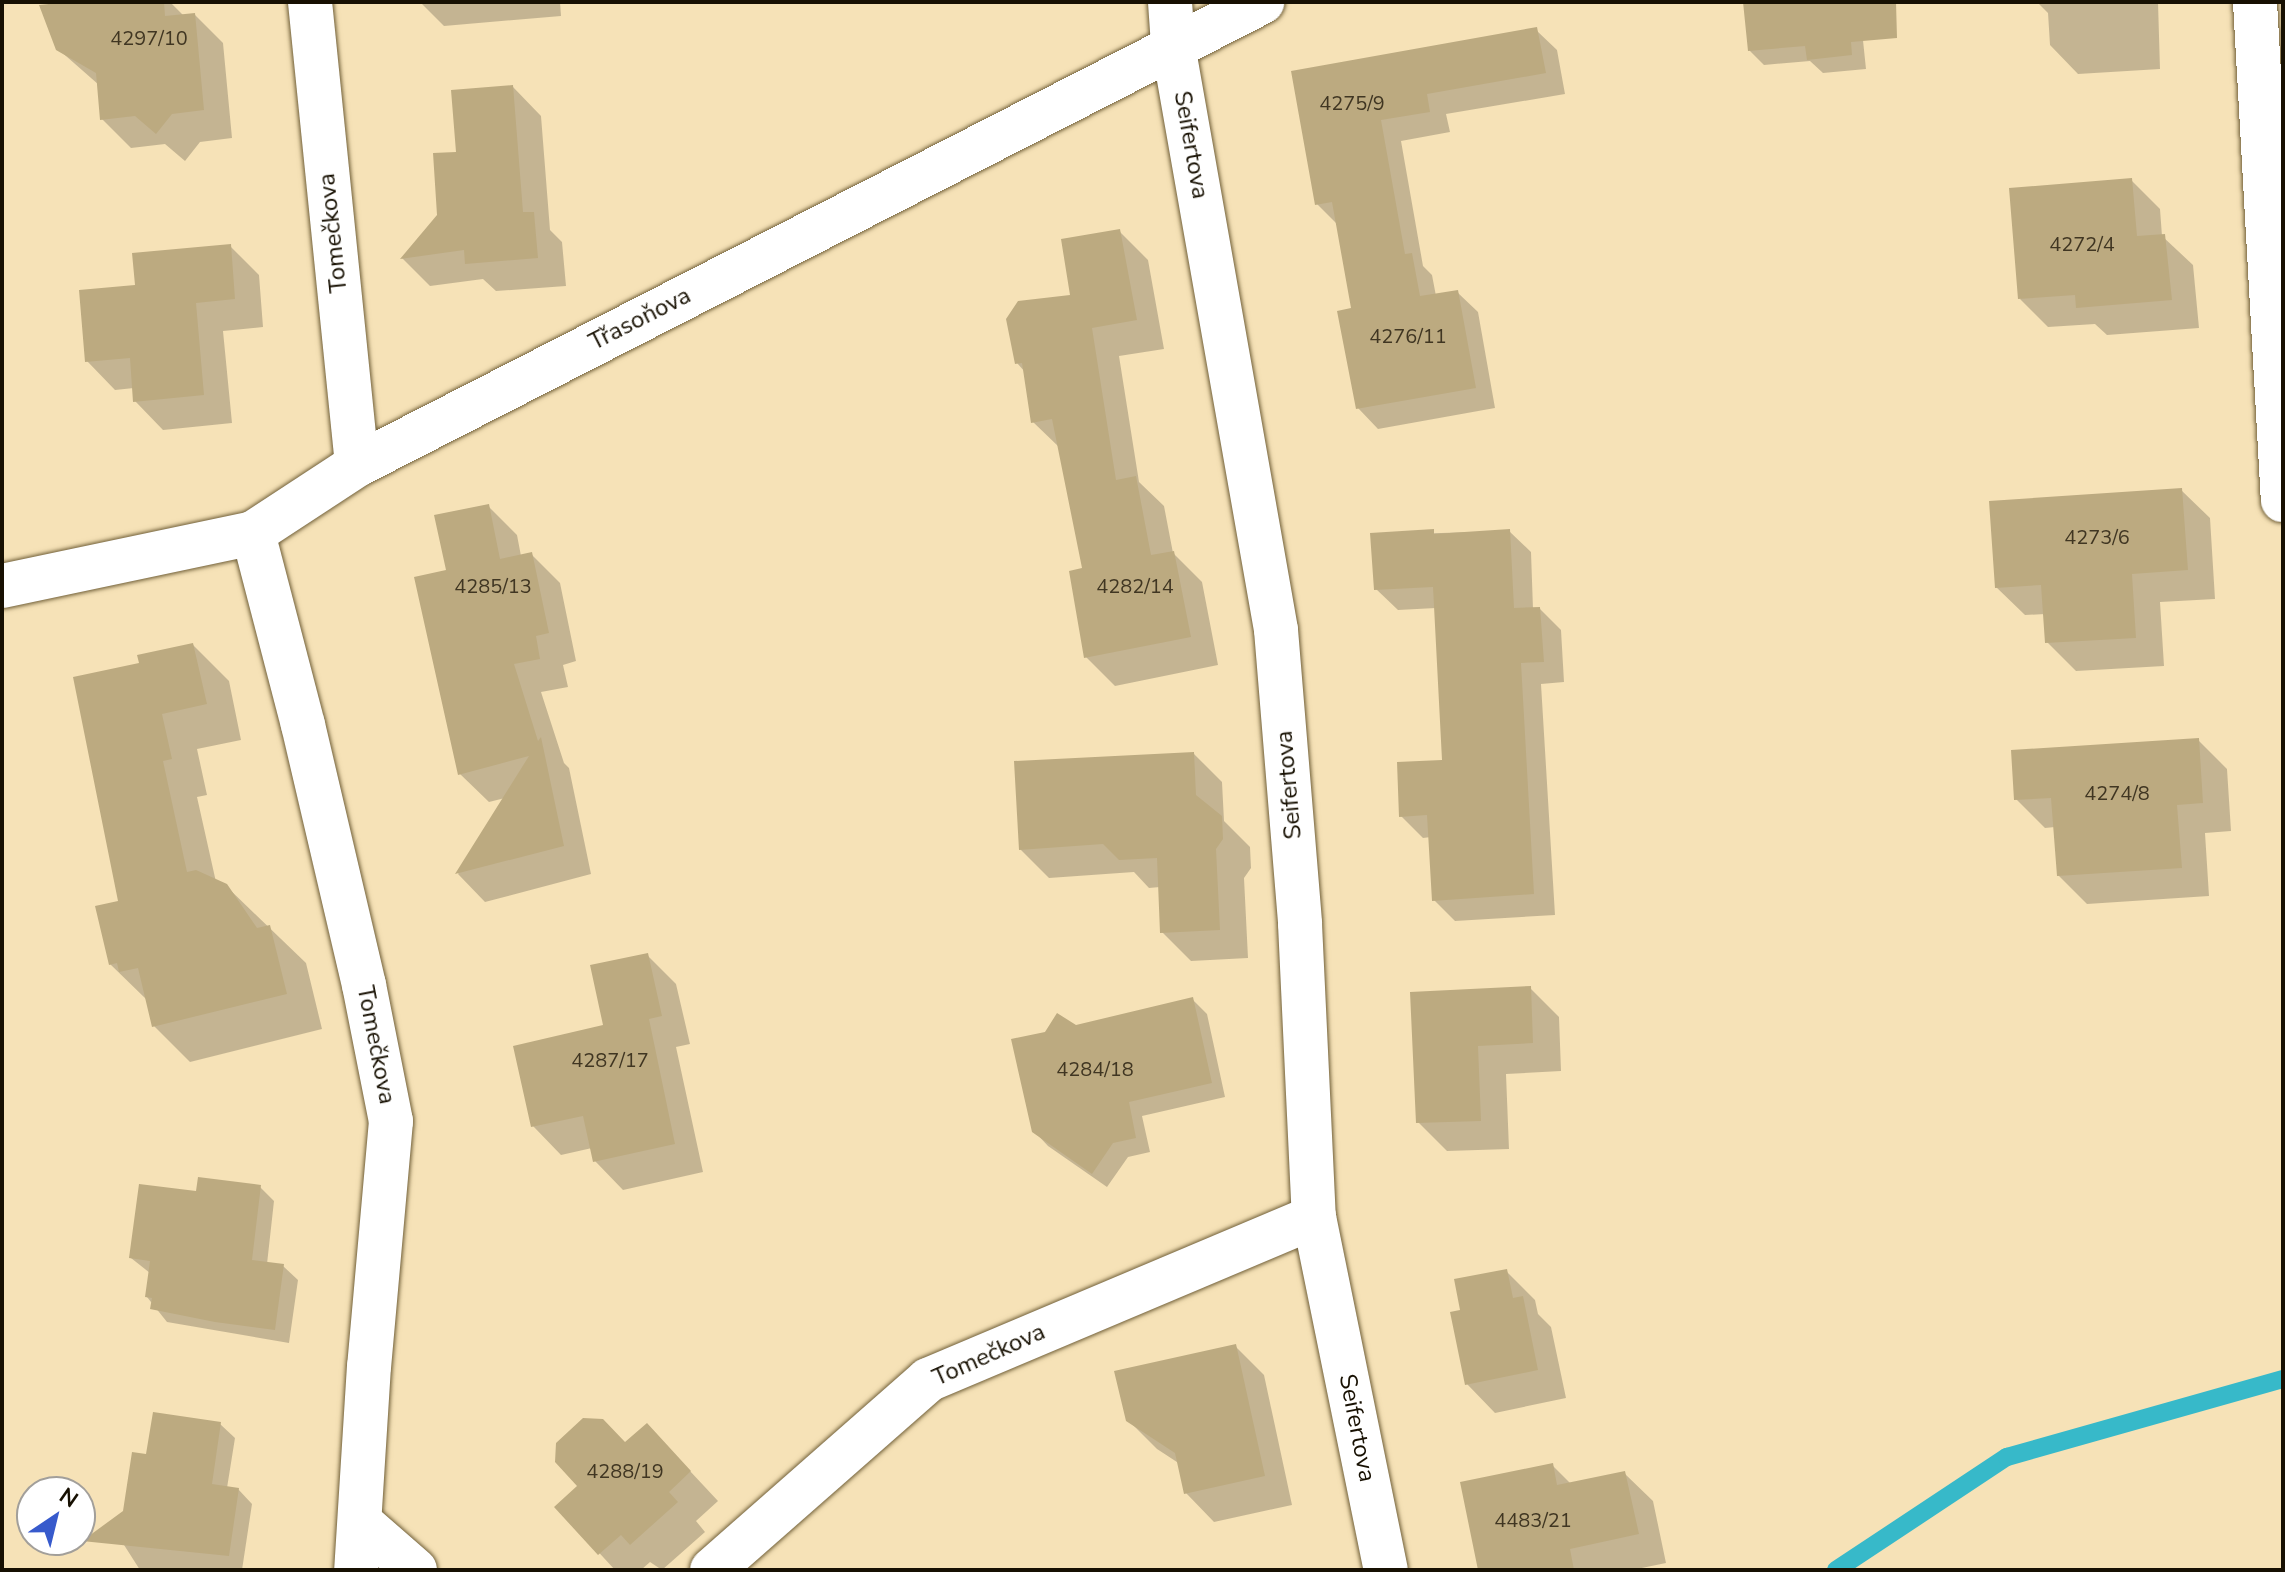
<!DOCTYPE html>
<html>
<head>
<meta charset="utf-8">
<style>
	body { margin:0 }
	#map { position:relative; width:2285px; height:1572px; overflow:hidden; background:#f6e2b7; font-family:"Nunito Sans",sans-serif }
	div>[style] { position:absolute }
	.shadow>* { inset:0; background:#0003 }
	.stream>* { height:18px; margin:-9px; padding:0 9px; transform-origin:9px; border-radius:9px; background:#37b9c9 }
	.building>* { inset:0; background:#bcaa80 }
	.roads { filter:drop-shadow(0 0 2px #716039) drop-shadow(0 0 2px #716039) }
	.minor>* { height:44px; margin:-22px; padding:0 22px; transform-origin:22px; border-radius:22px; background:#fff }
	span { translate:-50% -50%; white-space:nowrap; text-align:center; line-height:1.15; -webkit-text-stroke:6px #fff; paint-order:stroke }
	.number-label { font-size:20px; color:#403622 }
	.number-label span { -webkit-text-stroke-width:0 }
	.street-label { font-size:24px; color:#171002 }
	.frame { position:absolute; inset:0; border:4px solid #171002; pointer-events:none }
	.north { position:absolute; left:16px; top:1476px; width:80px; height:80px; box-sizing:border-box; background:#fff; border:2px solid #a29f9a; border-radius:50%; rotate:35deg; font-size:22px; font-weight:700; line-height:32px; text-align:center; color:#171002 }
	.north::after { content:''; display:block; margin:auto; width:28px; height:36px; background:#375acc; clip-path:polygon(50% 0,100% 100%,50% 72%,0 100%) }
</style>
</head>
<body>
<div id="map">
	<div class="shadow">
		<i style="clip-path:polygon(87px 2px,170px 2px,184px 16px,195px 15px,223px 43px,232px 138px,200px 142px,185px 161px,165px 144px,131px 148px,102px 119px,99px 85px,58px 49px)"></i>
		<i style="clip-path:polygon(420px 2px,560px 2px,561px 16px,444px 26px)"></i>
		<i style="clip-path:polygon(1745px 2px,1859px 2px,1866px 69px,1823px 73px,1810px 61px,1764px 65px,1750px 51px)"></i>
		<i style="clip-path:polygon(2037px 2px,2158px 2px,2160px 69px,2078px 74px,2050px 45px,2048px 13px)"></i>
		<i style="clip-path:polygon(1536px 30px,1557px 50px,1565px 94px,1446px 114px,1450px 132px,1401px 141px,1423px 266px,1432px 275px,1436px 296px,1457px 292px,1478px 312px,1495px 408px,1378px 429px,1358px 408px,1353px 310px,1338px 225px,1317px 204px,1293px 73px)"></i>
		<i style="clip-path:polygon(513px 87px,541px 116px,550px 230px,562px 242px,566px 286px,496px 291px,483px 279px,430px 286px,402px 258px,439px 215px)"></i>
		<i style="clip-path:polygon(2131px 180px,2160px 209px,2162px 236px,2193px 265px,2199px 328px,2107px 335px,2095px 324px,2048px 327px,2020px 299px)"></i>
		<i style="clip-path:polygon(1119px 231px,1148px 260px,1164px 349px,1119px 356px,1139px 482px,1164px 506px,1173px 553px,1202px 582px,1218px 665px,1115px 686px,1086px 657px,1084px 570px,1060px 448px,1033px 422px,1025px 372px,1017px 363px,1072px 297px)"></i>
		<i style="clip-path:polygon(230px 246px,259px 275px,263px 327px,223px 331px,232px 423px,163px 430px,135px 401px,134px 388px,115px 390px,87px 361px,137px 287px)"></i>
		<i style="clip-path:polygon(2181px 490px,2210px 518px,2215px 599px,2160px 602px,2164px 666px,2076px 671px,2047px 642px,2045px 614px,2025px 615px,1996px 587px)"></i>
		<i style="clip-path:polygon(488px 506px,517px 535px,521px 556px,531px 554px,560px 583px,576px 661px,563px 665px,568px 687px,541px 692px,564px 763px,569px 768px,591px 874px,485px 902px,458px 874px,505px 798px,489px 802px,460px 774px,448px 571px)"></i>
		<i style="clip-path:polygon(1509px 531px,1531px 552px,1533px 609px,1540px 609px,1561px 630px,1564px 682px,1541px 684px,1555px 915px,1455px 921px,1434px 900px,1431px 837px,1423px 838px,1401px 816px,1444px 762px,1436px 608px,1398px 610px,1376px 589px,1373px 535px)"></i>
		<i style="clip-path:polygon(193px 645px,229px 681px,241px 740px,197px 749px,207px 795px,197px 797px,216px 882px,226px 886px,306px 963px,322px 1029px,190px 1062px,154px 1026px,147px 1000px,110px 964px,121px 902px,141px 664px)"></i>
		<i style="clip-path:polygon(2198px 740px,2227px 769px,2231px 831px,2205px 833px,2209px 896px,2087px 904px,2058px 875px,2055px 827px,2045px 828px,2016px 799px)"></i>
		<i style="clip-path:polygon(1194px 754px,1222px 782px,1224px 821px,1250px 847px,1251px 868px,1244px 878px,1248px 958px,1191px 961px,1162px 932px,1160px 887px,1149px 888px,1134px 872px,1049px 878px,1020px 849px)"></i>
		<i style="clip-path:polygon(647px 955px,676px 984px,690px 1044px,676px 1047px,703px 1172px,623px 1190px,595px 1161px,592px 1148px,561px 1155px,533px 1126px,605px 1027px)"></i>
		<i style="clip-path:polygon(1530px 988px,1559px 1017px,1561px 1071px,1506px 1074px,1509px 1149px,1447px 1151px,1418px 1122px,1412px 994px)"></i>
		<i style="clip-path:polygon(1192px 999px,1207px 1014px,1225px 1097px,1142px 1116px,1150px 1152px,1128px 1157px,1107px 1187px,1048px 1146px,1034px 1131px,1076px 1027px)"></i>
		<i style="clip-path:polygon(260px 1187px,274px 1201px,267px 1264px,283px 1266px,298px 1280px,289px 1343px,167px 1322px,147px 1297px,150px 1273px,131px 1258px,198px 1193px)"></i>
		<i style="clip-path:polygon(1506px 1271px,1535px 1300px,1538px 1314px,1551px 1327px,1566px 1398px,1495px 1413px,1467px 1384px,1462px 1312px)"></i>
		<i style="clip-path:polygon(1235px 1346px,1264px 1375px,1292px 1505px,1214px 1522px,1186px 1493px,1180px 1464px,1157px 1449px,1128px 1420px)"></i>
		<i style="clip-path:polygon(220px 1424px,235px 1438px,227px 1488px,238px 1489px,252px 1504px,242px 1570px,140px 1570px,110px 1523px,125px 1512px,147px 1456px)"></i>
		<i style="clip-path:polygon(647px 1425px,718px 1501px,696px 1521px,705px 1532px,662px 1570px,650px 1562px,641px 1570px,615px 1570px,557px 1507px)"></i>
		<i style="clip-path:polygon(1552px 1465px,1571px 1484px,1624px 1473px,1653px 1501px,1666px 1563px,1632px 1570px,1480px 1570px)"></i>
	</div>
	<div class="stream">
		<i style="left:1836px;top:1570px;width:205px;rotate:-33.5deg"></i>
		<i style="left:2007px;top:1457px;width:287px;rotate:-15.8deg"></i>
	</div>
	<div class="building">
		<i style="clip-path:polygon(68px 2px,164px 2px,165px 16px,195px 13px,204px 110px,172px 114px,156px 134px,135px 116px,100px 120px,96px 73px,56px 50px,39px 5px)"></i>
		<i style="clip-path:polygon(1743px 2px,1896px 2px,1897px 38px,1851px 42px,1852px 55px,1807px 60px,1805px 46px,1748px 51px)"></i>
		<i style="clip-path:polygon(1537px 27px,1546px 73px,1427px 94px,1430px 112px,1381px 120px,1405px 254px,1412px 253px,1420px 296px,1458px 290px,1476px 388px,1356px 409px,1337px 311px,1351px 308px,1332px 202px,1315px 205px,1291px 71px)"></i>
		<i style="clip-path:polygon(513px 85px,523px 212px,534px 212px,538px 258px,465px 264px,464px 250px,400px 259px,437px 215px,433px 153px,456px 152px,451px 90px)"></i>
		<i style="clip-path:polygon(2132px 178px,2137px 236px,2165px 234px,2172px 300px,2076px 308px,2075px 295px,2018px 299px,2009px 188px)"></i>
		<i style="clip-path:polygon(1120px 229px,1137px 320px,1092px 328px,1116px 480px,1136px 476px,1151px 555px,1174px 551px,1191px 637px,1084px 658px,1069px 571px,1082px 568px,1052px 419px,1031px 423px,1022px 363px,1015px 364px,1006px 319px,1018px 301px,1070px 295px,1061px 239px)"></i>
		<i style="clip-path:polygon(231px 244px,235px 299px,196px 303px,204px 395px,133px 402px,130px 358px,85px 362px,79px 290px,135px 285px,132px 253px)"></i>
		<i style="clip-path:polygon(2182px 488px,2188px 570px,2132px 574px,2136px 638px,2045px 643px,2041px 585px,1995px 588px,1989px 501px)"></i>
		<i style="clip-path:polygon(489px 504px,500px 559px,532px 552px,549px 633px,536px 636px,540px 659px,514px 664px,538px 741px,541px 737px,564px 846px,455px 874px,529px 756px,458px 775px,414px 577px,446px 570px,434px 515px)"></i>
		<i style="clip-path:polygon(1434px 529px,1434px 534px,1510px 529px,1514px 608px,1540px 607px,1544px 662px,1521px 663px,1534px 894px,1432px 901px,1427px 815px,1399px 817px,1397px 762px,1442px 760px,1433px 587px,1374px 590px,1370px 533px)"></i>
		<i style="clip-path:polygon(193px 643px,207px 704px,162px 714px,172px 759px,163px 761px,187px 872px,196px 870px,227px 884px,257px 928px,270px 925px,287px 994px,152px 1027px,138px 968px,119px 972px,117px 963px,109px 965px,95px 906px,118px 901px,73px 677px,139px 663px,137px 655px)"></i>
		<i style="clip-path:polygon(2199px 738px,2203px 803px,2177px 805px,2182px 868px,2057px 876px,2051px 798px,2014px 800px,2011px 750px)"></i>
		<i style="clip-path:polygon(1194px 752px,1196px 795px,1222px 816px,1223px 839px,1216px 849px,1220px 930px,1160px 933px,1157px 858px,1119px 860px,1103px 844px,1019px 850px,1014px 761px)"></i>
		<i style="clip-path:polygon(648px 953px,662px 1016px,649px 1019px,675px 1144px,593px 1162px,583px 1116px,531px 1127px,513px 1046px,603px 1025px,590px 965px)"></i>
		<i style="clip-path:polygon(1531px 986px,1533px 1043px,1478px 1046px,1481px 1121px,1416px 1123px,1410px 992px)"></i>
		<i style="clip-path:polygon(1193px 997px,1212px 1083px,1129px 1102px,1136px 1138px,1113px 1143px,1092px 1174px,1032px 1132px,1011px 1039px,1045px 1032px,1057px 1013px,1076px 1025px)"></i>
		<i style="clip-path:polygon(198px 1177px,261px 1185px,252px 1260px,284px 1264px,275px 1330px,215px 1322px,150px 1309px,152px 1298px,145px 1297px,150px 1261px,129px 1258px,139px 1184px,196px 1191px)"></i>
		<i style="clip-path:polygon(1507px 1269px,1513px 1298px,1523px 1296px,1538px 1370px,1465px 1385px,1450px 1312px,1460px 1310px,1454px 1279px)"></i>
		<i style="clip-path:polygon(1236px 1344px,1265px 1476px,1184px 1494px,1175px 1453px,1126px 1421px,1114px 1371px)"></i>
		<i style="clip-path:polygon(153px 1412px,221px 1422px,212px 1484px,239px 1488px,229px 1556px,82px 1541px,123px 1511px,132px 1452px,146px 1454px)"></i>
		<i style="clip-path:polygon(583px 1418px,603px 1419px,625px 1442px,647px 1423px,691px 1471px,669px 1492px,678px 1502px,630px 1545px,621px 1535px,598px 1555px,554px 1507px,577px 1486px,555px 1462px,556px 1443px)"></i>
		<i style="clip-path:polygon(1553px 1463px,1557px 1485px,1625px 1471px,1639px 1534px,1570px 1549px,1574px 1570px,1478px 1570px,1460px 1482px)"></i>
	</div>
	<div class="roads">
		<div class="minor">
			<i style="left:310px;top:2px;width:465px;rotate:84.2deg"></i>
			<i style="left:1170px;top:2px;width:43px;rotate:86deg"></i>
			<i style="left:1173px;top:45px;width:594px;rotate:80.01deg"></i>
			<i style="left:1276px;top:630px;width:295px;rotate:85.3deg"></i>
			<i style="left:1300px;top:924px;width:293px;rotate:87.3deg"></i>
			<i style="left:1314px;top:1217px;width:360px;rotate:78.5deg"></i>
			<i style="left:2255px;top:2px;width:499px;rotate:86.8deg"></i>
			<i style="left:253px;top:533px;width:198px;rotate:75.4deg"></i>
			<i style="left:303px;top:725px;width:267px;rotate:76.8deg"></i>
			<i style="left:364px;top:985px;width:139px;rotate:78.8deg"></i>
			<i style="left:391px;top:1121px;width:246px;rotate:95.1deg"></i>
			<i style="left:369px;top:1366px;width:204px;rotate:93.6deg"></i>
			<i style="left:2px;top:586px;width:257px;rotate:-11.9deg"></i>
			<i style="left:253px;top:533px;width:124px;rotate:-33.2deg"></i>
			<i style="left:357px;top:465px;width:1017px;rotate:-27.09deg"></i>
			<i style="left:360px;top:1522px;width:73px;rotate:41.1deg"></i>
			<i style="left:712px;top:1570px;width:288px;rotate:-41.3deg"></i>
			<i style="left:928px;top:1380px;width:419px;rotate:-22.9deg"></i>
		</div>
	</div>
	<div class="number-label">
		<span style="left:149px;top:38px">4297/10</span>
		<span style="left:1352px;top:103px">4275/9</span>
		<span style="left:2082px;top:244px">4272/4</span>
		<span style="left:1408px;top:336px">4276/11</span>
		<span style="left:2097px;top:537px">4273/6</span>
		<span style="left:493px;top:586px">4285/13</span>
		<span style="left:1135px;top:586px">4282/14</span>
		<span style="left:2117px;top:793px">4274/8</span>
		<span style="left:610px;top:1060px">4287/17</span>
		<span style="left:1095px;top:1069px">4284/18</span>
		<span style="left:625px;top:1471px">4288/19</span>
		<span style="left:1533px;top:1520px">4483/21</span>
	</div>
	<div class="street-label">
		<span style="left:1191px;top:145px;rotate:80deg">Seifertova</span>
		<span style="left:333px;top:233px;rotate:-96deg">Tomečkova</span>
		<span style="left:640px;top:319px;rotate:-27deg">Třasoňova</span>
		<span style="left:1289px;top:785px;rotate:-95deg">Seifertova</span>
		<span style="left:376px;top:1045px;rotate:79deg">Tomečkova</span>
		<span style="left:989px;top:1355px;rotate:-24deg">Tomečkova</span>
		<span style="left:1357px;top:1428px;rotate:79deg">Seifertova</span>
	</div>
	<div class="frame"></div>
	<div class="north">N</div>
</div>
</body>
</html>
